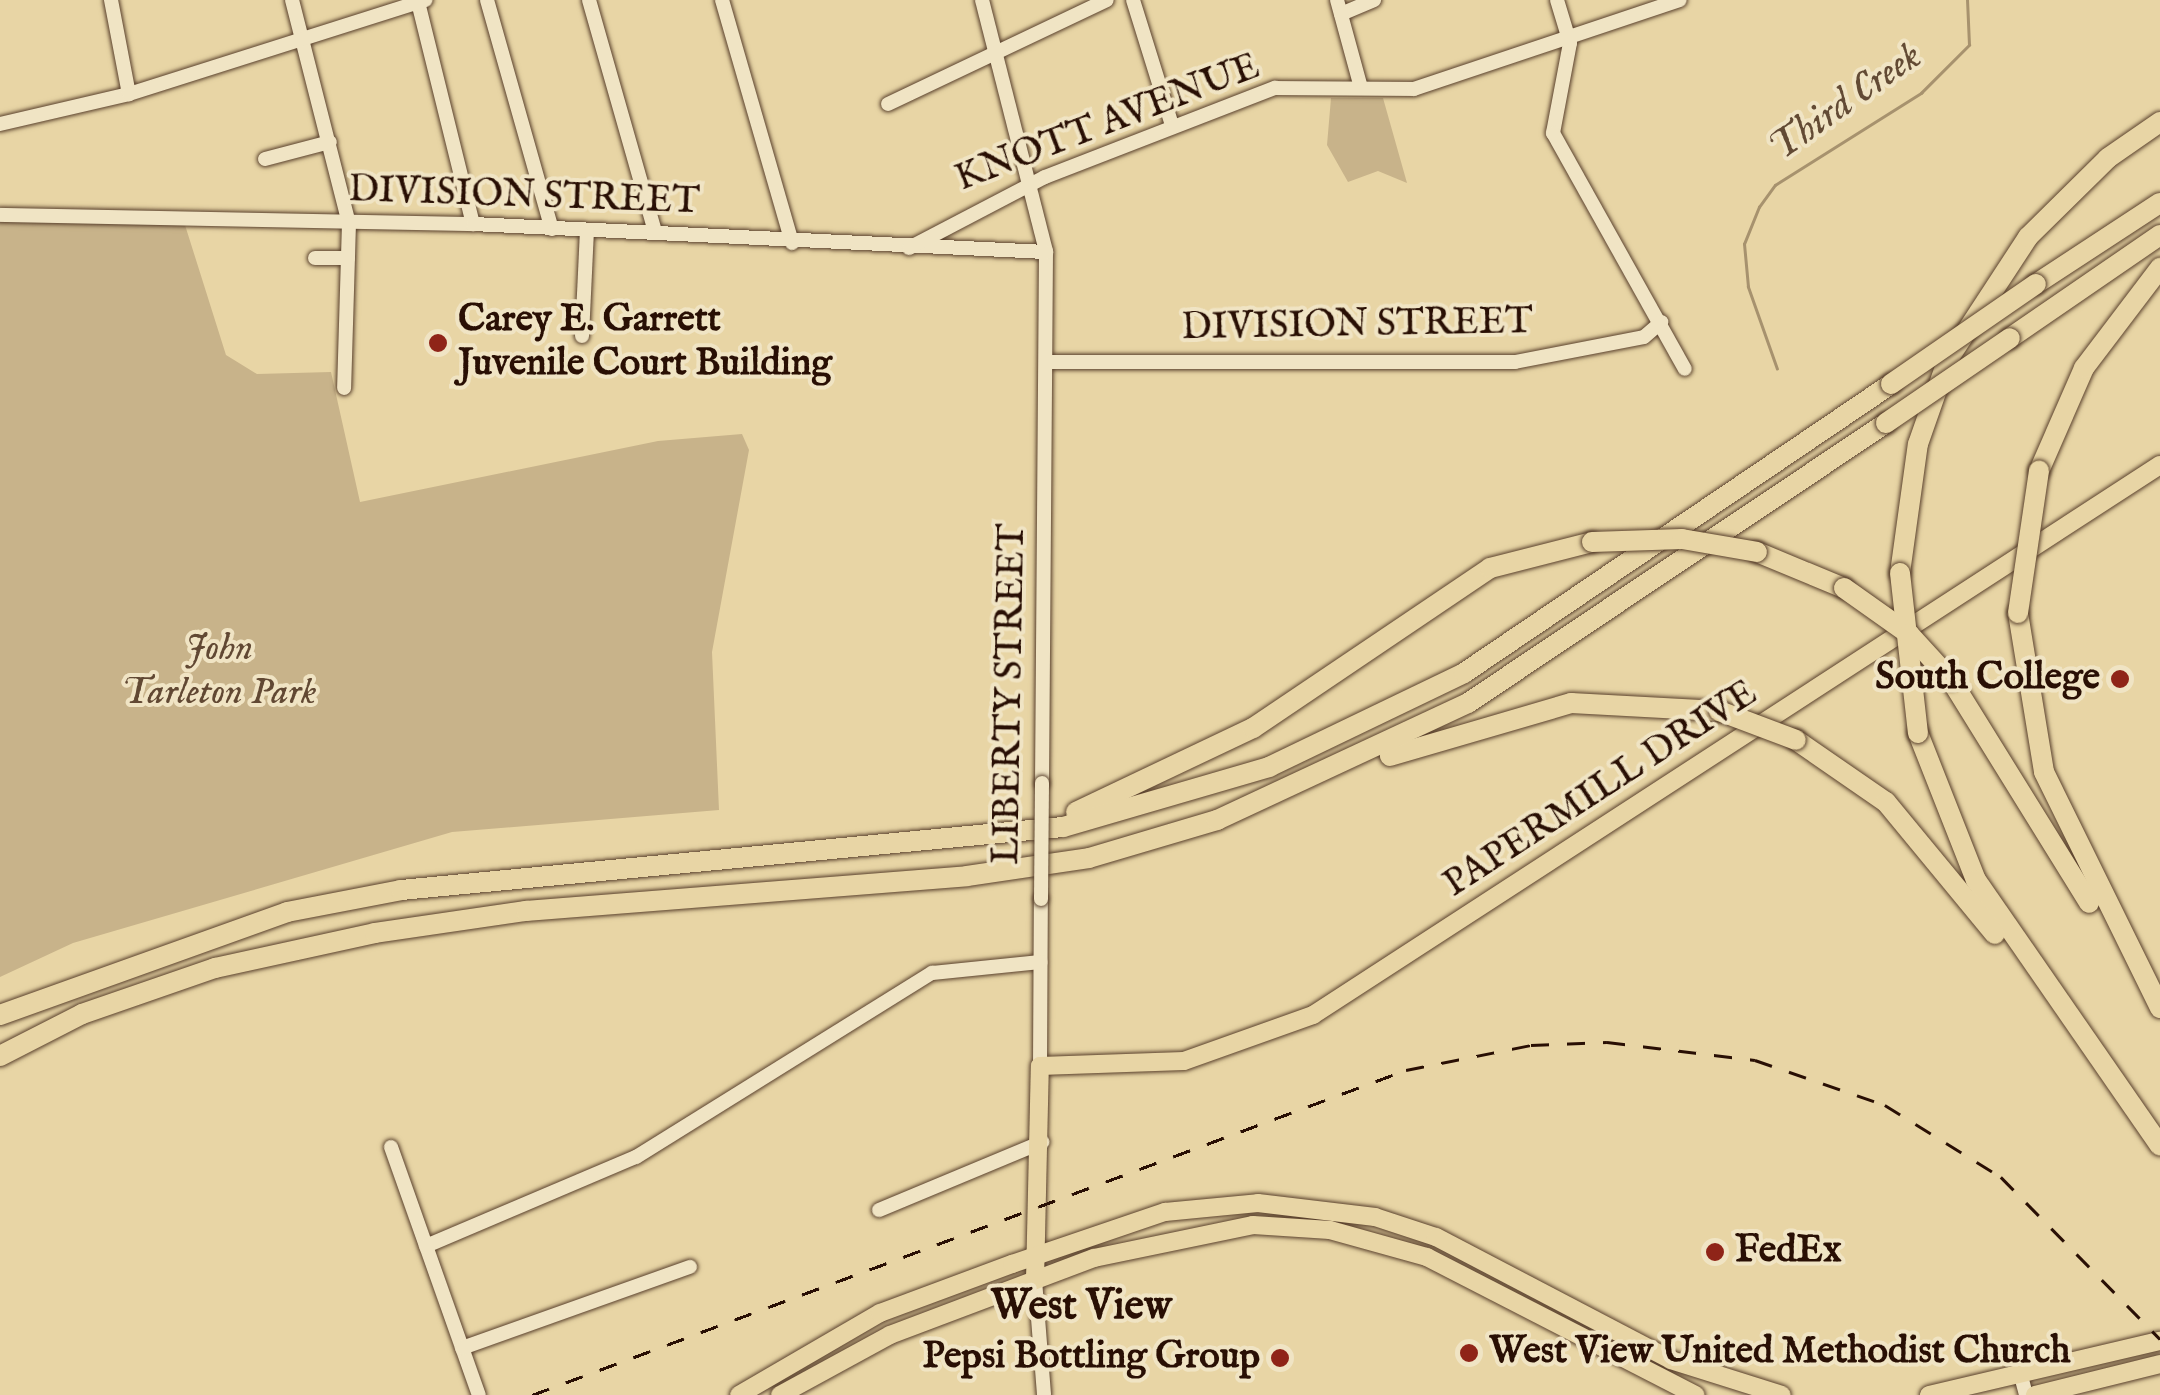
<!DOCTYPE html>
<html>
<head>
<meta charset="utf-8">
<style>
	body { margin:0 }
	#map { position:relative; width:2160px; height:1395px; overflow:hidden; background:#e8d5a5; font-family:"IM FELL English",serif }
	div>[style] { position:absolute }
	.green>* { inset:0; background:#c8b38a }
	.stream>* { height:2.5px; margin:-1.25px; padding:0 1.25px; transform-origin:1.25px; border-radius:1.25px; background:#a7926e }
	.roads { filter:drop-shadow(0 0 2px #59402c) drop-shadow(0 0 2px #59402c) }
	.minor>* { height:14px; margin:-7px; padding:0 7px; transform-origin:7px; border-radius:7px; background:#f0e4c4 }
	.major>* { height:18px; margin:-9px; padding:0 9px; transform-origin:9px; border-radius:9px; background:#e8d5a5 }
	.highway>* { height:20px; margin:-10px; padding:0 10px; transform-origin:10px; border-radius:10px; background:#e8d5a5 }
	.rail>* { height:2.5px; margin-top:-1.25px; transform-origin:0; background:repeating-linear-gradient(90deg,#290f04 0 18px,transparent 0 36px) }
	.bridges { filter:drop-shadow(0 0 2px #59402c) drop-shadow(0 0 2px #59402c) }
	.minor-bridge>* { height:14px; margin:-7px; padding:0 7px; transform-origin:7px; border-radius:7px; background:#f0e4c4 }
	.highway-bridge>* { height:20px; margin:-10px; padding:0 10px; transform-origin:10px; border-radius:10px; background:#e8d5a5 }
	.dots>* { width:28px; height:28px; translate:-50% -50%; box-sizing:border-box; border:5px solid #f0e4c4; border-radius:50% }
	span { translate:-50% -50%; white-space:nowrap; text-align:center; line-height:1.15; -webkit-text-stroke:8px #f0e4c4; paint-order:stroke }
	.street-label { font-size:38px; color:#290f04 }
	.poi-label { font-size:38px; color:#290f04; font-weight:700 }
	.left { translate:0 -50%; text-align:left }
	.right { translate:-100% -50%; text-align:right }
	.park-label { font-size:38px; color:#614833; font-style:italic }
	.water-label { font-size:40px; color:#624a34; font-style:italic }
	.quarter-label { font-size:42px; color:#290f04; font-weight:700 }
</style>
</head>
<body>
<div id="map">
	<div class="green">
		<i style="clip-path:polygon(1331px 98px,1383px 98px,1407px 183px,1378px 171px,1348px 182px,1327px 145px)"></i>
		<i style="clip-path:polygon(0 221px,185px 225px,226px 355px,257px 374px,331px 372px,360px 502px,658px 441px,742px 434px,749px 450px,712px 652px,719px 810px,452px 832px,73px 943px,0 977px)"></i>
	</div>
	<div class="stream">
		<i style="left:1777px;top:369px;width:87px;rotate:-109.5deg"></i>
		<i style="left:1748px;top:287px;width:43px;rotate:-95.3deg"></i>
		<i style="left:1744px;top:244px;width:40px;rotate:-68deg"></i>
		<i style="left:1759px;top:207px;width:27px;rotate:-54deg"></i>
		<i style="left:1775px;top:185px;width:173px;rotate:-32.2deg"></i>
		<i style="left:1921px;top:93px;width:68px;rotate:-45deg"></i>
		<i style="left:1969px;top:45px;width:45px;rotate:-92.5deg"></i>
	</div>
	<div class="roads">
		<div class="minor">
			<i style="left:111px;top:0;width:96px;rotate:79.2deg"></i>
			<i style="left:292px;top:0;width:230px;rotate:75.7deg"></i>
			<i style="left:349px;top:223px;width:165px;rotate:91.7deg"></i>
			<i style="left:487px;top:0;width:238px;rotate:74.2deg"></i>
			<i style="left:589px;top:0;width:241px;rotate:74.1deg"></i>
			<i style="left:722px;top:0;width:253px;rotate:73.9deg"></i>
			<i style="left:982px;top:0;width:260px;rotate:75.7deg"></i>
			<i style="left:1046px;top:252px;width:531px;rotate:90.43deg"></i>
			<i style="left:1133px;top:0;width:131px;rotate:72.7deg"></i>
			<i style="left:1337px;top:0;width:91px;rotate:74.7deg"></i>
			<i style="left:1557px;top:0;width:45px;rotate:73.2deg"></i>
			<i style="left:1570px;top:43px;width:92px;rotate:100.7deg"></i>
			<i style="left:1553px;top:133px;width:270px;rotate:60.8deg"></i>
			<i style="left:418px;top:2px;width:229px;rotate:76.1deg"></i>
			<i style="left:1341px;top:14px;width:36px;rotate:-23deg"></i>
			<i style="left:888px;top:104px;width:242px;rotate:-25.4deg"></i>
			<i style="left:0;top:124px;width:132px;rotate:-13.1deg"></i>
			<i style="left:129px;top:94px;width:311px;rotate:-17.6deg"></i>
			<i style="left:265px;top:159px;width:67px;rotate:-14.7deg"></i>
			<i style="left:0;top:215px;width:473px;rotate:1.1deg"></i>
			<i style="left:473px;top:224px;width:574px;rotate:2.8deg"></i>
			<i style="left:909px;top:248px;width:153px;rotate:-27.6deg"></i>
			<i style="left:1045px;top:177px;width:247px;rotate:-21.2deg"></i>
			<i style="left:1275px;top:88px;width:139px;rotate:0.4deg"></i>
			<i style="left:1414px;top:89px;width:280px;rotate:-18.5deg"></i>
			<i style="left:315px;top:258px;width:33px"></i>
			<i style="left:582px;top:336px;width:106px;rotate:-87.3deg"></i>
			<i style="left:1046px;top:362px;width:469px"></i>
			<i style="left:1515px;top:362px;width:131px;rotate:-11deg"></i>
			<i style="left:1644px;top:337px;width:23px;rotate:-41deg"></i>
			<i style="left:1040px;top:1066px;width:167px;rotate:-89.7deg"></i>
			<i style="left:391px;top:1147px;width:263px;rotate:70.5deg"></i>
			<i style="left:879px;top:1210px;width:177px;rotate:-22.6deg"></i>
			<i style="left:426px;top:1246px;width:228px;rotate:-23deg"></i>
			<i style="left:636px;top:1157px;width:349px;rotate:-31.9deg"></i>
			<i style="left:932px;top:973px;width:109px;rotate:-5.8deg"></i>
			<i style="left:1035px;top:1280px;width:115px;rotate:85.5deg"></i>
			<i style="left:462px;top:1348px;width:242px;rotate:-19.6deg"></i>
			<i style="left:2021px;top:1376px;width:20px;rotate:75deg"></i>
		</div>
		<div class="major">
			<i style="left:1035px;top:1280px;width:214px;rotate:-88.7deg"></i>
			<i style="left:1040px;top:1066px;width:144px;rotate:-2deg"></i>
			<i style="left:1184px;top:1061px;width:137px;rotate:-19.6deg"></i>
			<i style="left:1313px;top:1015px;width:1010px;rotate:-33deg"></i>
			<i style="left:739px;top:1395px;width:163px;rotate:-30.2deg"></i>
			<i style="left:880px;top:1313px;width:141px;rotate:-20.4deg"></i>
			<i style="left:1012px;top:1264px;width:162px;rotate:-18.8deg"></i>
			<i style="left:1165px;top:1212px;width:93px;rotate:-5.5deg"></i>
			<i style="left:1258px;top:1203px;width:118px;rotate:6.8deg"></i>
			<i style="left:1375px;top:1217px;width:64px;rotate:18.2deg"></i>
			<i style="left:1436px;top:1237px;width:265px;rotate:27.6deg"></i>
			<i style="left:1671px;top:1360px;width:116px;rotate:17.5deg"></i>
			<i style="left:780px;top:1395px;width:125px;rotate:-28.6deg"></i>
			<i style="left:890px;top:1335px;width:218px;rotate:-20.7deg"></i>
			<i style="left:1094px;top:1258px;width:162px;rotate:-11.7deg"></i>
			<i style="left:1253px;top:1225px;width:77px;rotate:3.7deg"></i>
			<i style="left:1330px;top:1230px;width:101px;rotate:15.6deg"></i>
			<i style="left:1427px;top:1257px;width:302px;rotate:27.2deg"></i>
			<i style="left:1929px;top:1395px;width:237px;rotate:-13.2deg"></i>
			<i style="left:2035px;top:1395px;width:129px;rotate:-13.9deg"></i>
		</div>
		<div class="highway">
			<i style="left:2036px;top:284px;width:148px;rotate:-33.2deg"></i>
			<i style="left:2010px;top:338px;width:182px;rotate:-34.5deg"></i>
			<i style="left:2039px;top:471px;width:112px;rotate:-66.4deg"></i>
			<i style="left:2084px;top:368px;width:126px;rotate:-52.8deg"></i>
			<i style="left:1757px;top:552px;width:94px;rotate:22.5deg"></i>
			<i style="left:1900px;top:573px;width:130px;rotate:-82.1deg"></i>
			<i style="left:1918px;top:444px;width:88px;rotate:-70.7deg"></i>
			<i style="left:1947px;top:361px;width:148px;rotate:-56.8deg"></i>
			<i style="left:2028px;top:237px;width:112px;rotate:-44.6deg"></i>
			<i style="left:2108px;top:158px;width:63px;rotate:-34.7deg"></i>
			<i style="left:2018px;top:613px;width:161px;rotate:80.7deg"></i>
			<i style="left:2044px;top:772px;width:263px;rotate:63.8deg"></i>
			<i style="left:1951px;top:680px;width:262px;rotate:58.2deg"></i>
			<i style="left:1918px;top:733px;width:158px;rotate:68.5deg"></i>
			<i style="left:1976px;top:880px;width:323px;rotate:55.3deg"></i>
			<i style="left:1796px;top:740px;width:109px;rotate:34.6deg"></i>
			<i style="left:1886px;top:802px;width:171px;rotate:50.5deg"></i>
			<i style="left:1390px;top:756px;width:189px;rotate:-16.3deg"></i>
			<i style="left:1571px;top:703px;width:148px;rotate:3.1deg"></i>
			<i style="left:1076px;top:812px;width:196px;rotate:-25.4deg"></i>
			<i style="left:1253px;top:728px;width:286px;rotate:-34deg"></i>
			<i style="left:1490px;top:568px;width:105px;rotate:-14.3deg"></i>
			<i style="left:0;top:1015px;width:305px;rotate:-19.7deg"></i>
			<i style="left:287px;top:912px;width:116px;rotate:-10.9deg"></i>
			<i style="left:401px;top:890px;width:665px;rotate:-5.44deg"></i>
			<i style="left:1063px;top:827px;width:215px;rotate:-16.2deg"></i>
			<i style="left:1269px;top:767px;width:216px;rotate:-25.7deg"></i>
			<i style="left:1464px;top:673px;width:516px;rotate:-34.09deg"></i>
			<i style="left:0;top:1056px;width:92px;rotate:-27.1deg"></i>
			<i style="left:82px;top:1014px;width:141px;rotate:-19.1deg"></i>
			<i style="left:215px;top:968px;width:164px;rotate:-12.3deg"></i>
			<i style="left:375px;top:933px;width:153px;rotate:-8.3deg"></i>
			<i style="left:526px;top:911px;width:442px;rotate:-4.5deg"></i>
			<i style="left:967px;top:876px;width:123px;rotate:-8.4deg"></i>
			<i style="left:1089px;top:858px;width:134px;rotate:-16.5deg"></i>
			<i style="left:1217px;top:820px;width:277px;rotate:-25deg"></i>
			<i style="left:1468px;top:703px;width:503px;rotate:-33.82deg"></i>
		</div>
	</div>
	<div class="rail">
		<i style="left:532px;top:1395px;width:932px;rotate:-20.4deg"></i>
		<i style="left:1406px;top:1070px;width:127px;rotate:-11.3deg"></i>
		<i style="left:1531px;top:1045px;width:76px;rotate:-2.3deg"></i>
		<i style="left:1607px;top:1042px;width:149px;rotate:6.9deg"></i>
		<i style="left:1755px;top:1060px;width:138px;rotate:19.1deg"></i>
		<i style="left:1885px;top:1105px;width:137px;rotate:31.8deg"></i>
		<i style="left:2001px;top:1177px;width:227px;rotate:45.5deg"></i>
	</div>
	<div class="bridges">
		<div class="minor-bridge">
			<i style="left:1041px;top:899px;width:116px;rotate:-89.5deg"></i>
		</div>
		<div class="highway-bridge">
			<i style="left:1891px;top:384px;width:176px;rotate:-34.6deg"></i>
			<i style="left:1886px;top:423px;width:150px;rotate:-34.4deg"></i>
			<i style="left:1592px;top:542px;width:90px;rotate:-1.9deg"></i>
			<i style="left:1682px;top:539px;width:76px;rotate:9.8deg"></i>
			<i style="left:1900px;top:573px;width:161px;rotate:83.6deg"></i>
			<i style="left:1844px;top:588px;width:80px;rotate:35.3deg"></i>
			<i style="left:1909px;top:634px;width:62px;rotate:47.6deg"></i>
			<i style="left:2018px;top:613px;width:144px;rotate:-81.6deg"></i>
			<i style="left:1719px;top:711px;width:82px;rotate:20.6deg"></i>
		</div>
	</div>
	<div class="dots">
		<i style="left:438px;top:343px;background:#8f2418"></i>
		<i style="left:2120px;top:679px;background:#8f2418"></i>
		<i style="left:1715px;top:1252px;background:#8f2418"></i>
		<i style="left:1469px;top:1353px;background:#8f2418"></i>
		<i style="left:1280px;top:1358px;background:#8f2418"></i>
	</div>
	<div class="street-label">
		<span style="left:1108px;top:124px;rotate:-21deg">KNOTT AVENUE</span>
		<span style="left:524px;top:197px;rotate:2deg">DIVISION STREET</span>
		<span style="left:1357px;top:326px;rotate:-1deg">DIVISION STREET</span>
		<span style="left:1011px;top:694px;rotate:-89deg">LIBERTY STREET</span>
		<span style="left:1601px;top:790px;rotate:-33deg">PAPERMILL DRIVE</span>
	</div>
	<div class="poi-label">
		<span class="left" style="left:458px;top:343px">Carey E. Garrett<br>Juvenile Court Building</span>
		<span class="right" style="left:2100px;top:679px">South College</span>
		<span class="left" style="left:1735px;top:1252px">FedEx</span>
		<span class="left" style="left:1489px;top:1353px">West View United Methodist Church</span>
		<span class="right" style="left:1260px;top:1358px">Pepsi Bottling Group</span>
	</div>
	<div class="park-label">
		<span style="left:219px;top:672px">John<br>Tarleton Park</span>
	</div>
	<div class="water-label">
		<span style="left:1846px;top:103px;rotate:-35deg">Third Creek</span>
	</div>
	<div class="quarter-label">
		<span style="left:1081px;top:1307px">West View</span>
	</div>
</div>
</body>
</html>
